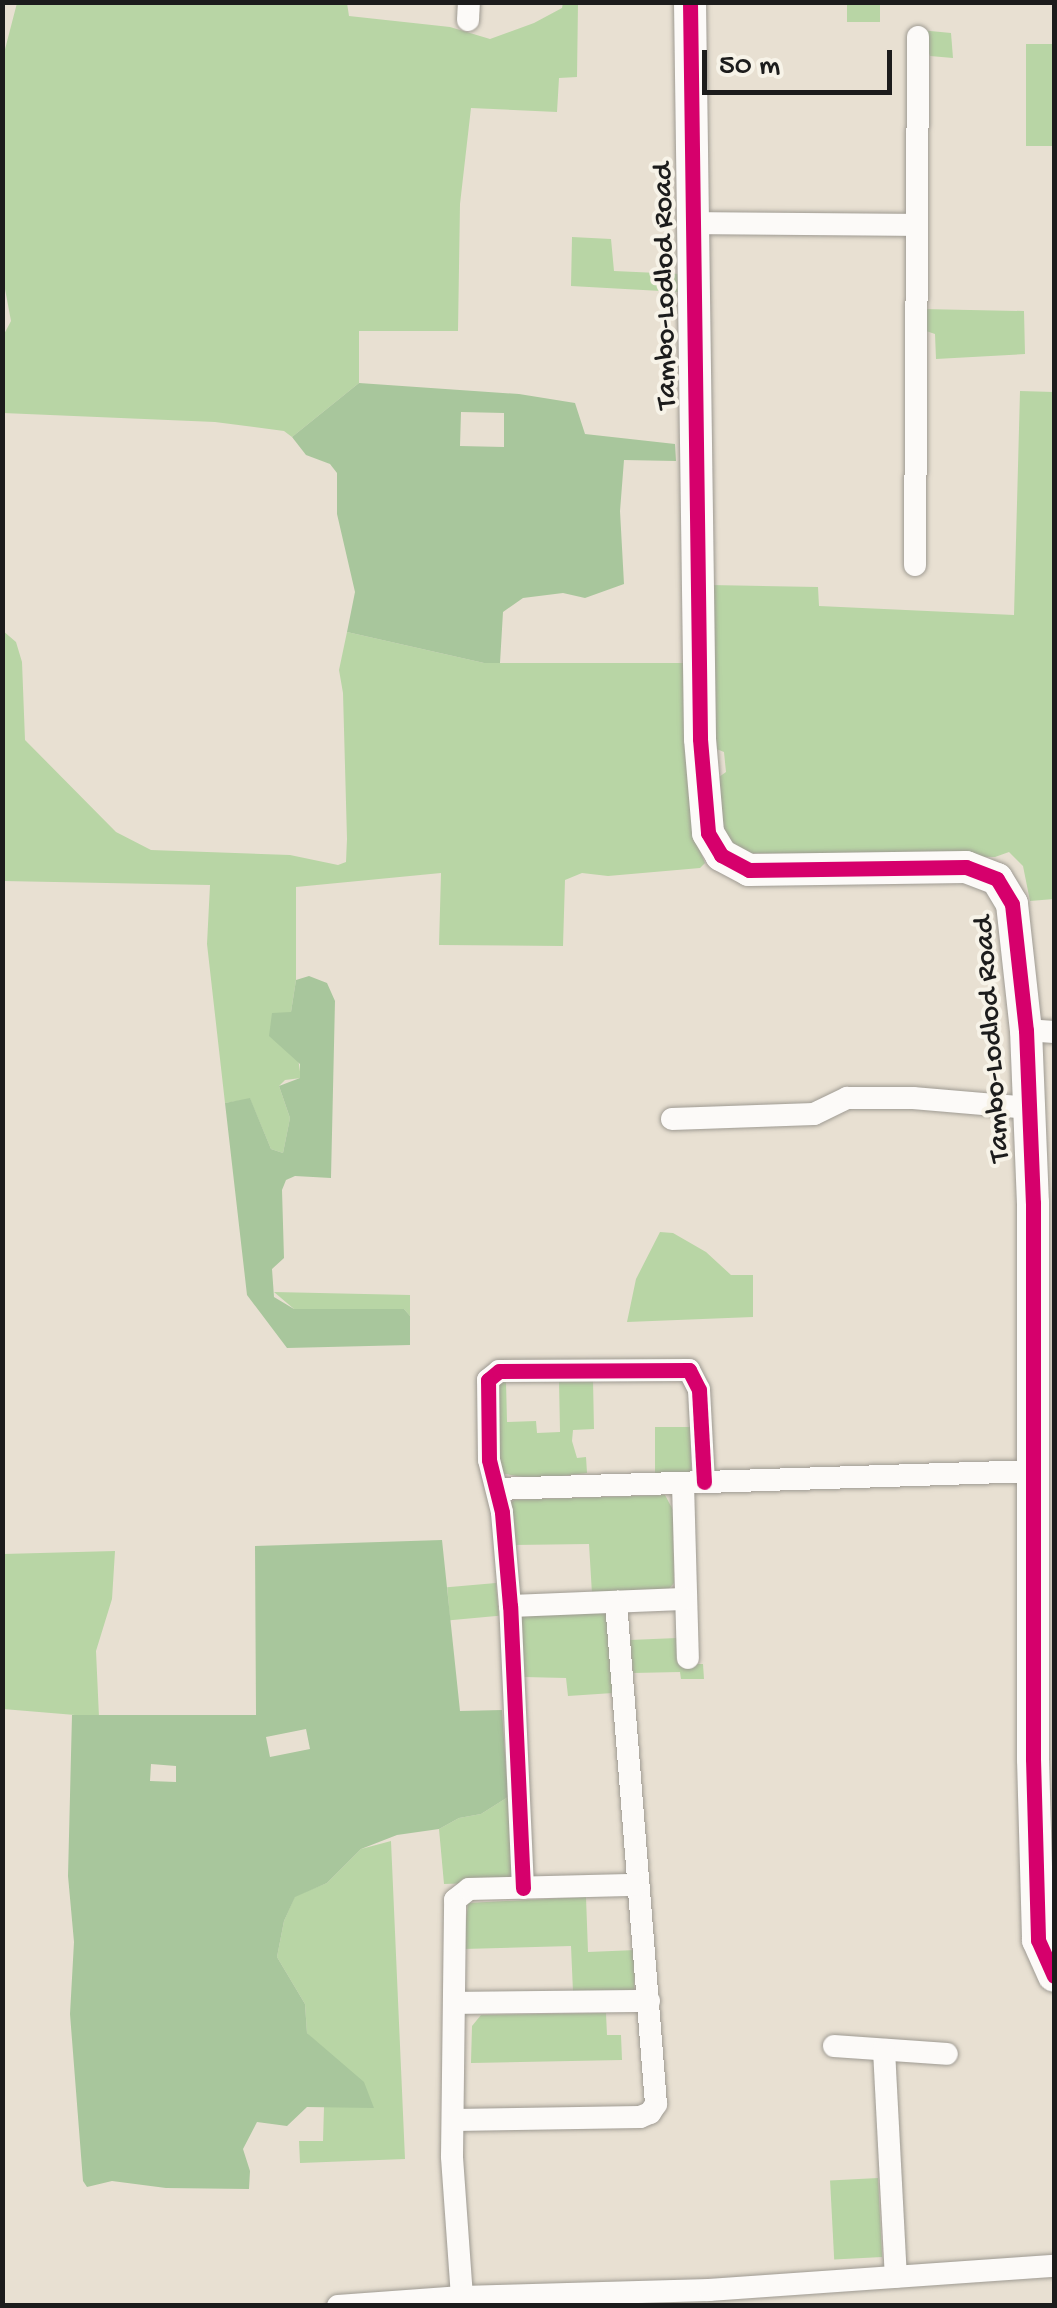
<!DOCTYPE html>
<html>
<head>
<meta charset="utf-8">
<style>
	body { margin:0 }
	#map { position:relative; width:1057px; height:2308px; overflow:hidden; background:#e8e0d2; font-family:"Gochi Hand",sans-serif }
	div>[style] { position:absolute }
	.green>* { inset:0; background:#b8d5a5; transform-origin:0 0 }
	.forest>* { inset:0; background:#a8c69c }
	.roads { filter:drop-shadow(0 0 2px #9e9a92) drop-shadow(0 0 2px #9e9a92) }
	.street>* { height:22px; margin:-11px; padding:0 11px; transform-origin:11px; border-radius:11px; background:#fcfaf8 }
	.secondary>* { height:32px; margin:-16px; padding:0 16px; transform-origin:16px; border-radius:16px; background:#fcfaf8 }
	.cycleway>* { height:15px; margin:-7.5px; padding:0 7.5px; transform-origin:7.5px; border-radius:7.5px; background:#d6006c }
	span { translate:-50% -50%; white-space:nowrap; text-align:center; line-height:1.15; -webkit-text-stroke:8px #f7f3e8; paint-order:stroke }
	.street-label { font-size:30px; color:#1c1c1c }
	.frame { position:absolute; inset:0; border:5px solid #1c1c1c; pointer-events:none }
	.scale { position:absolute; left:702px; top:50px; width:190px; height:45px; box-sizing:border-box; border:5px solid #1c1c1c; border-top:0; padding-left:12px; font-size:30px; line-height:35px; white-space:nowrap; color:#1c1c1c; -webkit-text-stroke:8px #f7f3e8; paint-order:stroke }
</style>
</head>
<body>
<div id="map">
	<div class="green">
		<i style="clip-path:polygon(17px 3px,347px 3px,349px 16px,450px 27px,490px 39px,534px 23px,562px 8px,563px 3px,578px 3px,577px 77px,559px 78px,557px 112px,471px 108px,460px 204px,458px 331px,359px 331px,359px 383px,292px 437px,284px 431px,215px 422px,3px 413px,2px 338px,11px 321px,2px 273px,3px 57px)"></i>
		<i style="left:847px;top:3px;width:33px;height:19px"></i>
		<i style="clip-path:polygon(920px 30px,951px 33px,953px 58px,930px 56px)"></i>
		<i style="left:1026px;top:44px;width:28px;height:102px"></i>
		<i style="clip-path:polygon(572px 237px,611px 239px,614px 271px,680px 274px,679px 292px,571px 286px)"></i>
		<i style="clip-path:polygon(922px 309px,1024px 311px,1025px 354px,936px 359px,935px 334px,923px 330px)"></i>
		<i style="clip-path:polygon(1020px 391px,1054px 392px,1054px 899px,1030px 901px,1023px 866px,1009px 852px,995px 857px,747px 853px,725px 843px,719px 777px,726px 772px,724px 752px,714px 748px,710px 585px,818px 587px,819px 606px,1014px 615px)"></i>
		<i style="clip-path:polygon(2px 630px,16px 642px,22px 662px,25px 740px,116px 832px,151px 850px,290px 855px,338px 865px,346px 862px,347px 839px,343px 693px,339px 670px,347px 632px,484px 663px,687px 663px,698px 846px,705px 863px,700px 868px,608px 876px,582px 873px,565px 880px,563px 946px,439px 945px,441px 873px,296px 887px,296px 980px,291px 1012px,301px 1078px,285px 1080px,279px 1086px,290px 1118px,283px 1153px,271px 1149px,250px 1099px,225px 1103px,207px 944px,210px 885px,3px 881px)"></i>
		<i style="clip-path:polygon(660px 1232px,673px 1233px,706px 1252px,731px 1275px,753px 1275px,753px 1317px,627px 1322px,636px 1279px)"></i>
		<i style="clip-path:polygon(274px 1292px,410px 1295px,410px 1316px,404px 1309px,294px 1309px)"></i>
		<i style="clip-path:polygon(593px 1380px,594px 1429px,573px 1430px,572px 1441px,577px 1458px,586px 1457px,587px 1473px,535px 1479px,499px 1473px,500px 1383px,506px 1382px,507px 1422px,536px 1421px,537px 1433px,560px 1432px,559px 1381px)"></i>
		<i style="left:655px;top:1427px;width:36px;height:49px"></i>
		<i style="clip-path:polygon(665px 1495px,673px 1510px,674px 1583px,668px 1590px,592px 1594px,589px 1544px,513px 1545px,510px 1504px,514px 1500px)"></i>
		<i style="clip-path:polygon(115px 1551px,112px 1599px,96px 1651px,99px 1717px,3px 1709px,3px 1554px)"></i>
		<i style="left:496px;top:1583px;width:33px;height:49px;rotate:85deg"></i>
		<i style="clip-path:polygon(606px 1612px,613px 1693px,568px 1696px,566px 1678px,524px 1677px,521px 1616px)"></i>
		<i style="clip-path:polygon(677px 1638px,679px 1664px,703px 1664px,704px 1679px,681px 1679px,680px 1672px,633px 1673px,630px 1640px)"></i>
		<i style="clip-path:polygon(508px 1797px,515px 1874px,507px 1882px,444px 1884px,439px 1829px,459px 1818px,481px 1814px)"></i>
		<i style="clip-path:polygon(391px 1841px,405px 2159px,300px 2163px,299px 2141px,323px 2141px,324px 2107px,373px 2107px,307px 2033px,305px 2004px,277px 1957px,284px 1921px,295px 1896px,327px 1883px,361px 1849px)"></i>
		<i style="clip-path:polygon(586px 1897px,588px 1952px,636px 1950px,634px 1991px,573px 1992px,571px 1946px,463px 1949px,468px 1903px)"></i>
		<i style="clip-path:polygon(606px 2013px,607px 2035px,621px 2035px,622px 2060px,471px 2063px,472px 2026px,481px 2015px)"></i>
		<i style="left:878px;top:2178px;width:79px;height:48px;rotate:87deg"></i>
	</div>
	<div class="forest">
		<i style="clip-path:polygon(evenodd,359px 383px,519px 394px,575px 403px,585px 434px,675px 444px,676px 461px,624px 460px,620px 511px,624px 584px,585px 598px,563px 593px,523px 598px,503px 612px,500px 663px,484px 663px,347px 632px,355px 592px,337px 514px,337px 473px,330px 464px,306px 455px,292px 437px,359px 383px,461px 412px,504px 413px,504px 447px,460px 446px,461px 412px)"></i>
		<i style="clip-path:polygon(309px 976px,327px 983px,335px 1001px,331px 1178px,295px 1176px,286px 1180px,282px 1190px,284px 1258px,272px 1269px,274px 1297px,294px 1309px,404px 1309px,410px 1316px,410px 1345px,287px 1348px,247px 1295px,225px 1103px,250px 1098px,271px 1149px,283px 1153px,290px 1118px,279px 1086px,300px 1078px,300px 1064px,269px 1036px,272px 1013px,291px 1012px,296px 980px)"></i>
		<i style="clip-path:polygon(evenodd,442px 1540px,460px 1711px,502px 1710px,508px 1797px,481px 1814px,459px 1818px,439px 1829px,397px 1835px,361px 1849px,327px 1883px,295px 1897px,284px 1921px,277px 1957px,305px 2004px,307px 2033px,364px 2082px,374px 2108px,307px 2107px,287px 2126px,257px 2122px,243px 2149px,250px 2171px,249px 2189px,166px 2188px,112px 2181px,87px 2187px,83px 2181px,70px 2014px,74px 1942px,68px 1876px,72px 1715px,256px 1715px,255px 1546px,442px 1540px,306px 1729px,310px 1749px,270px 1757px,266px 1737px,306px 1729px,442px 1540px,151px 1764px,176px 1766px,176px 1782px,150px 1781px,151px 1764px)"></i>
	</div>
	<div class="roads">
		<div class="street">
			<i style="left:468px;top:20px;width:18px;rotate:-87deg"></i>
			<i style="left:694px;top:223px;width:220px;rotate:0.5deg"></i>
			<i style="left:915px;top:565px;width:528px;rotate:-89.67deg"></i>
			<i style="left:1026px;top:1030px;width:28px;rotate:4deg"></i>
			<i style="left:672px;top:1119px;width:142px;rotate:-2deg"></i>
			<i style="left:814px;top:1114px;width:37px;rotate:-26deg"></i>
			<i style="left:847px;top:1098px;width:66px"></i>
			<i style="left:913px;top:1098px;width:117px;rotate:4.9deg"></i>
			<i style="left:683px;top:1484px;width:174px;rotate:88.4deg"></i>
			<i style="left:497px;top:1489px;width:538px;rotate:-1.92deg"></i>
			<i style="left:510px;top:1606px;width:174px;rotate:-2.3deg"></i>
			<i style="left:523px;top:1888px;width:282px;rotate:-92.6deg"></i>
			<i style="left:510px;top:1606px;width:94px;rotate:-94.9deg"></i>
			<i style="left:502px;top:1512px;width:54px;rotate:-104deg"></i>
			<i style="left:489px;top:1460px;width:80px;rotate:-90.7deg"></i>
			<i style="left:488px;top:1380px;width:14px;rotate:-39deg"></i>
			<i style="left:499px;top:1371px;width:190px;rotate:-0.3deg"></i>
			<i style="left:689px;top:1370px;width:22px;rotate:63deg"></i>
			<i style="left:699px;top:1390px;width:92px;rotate:86.9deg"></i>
			<i style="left:457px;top:2003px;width:192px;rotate:-0.6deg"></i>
			<i style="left:834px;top:2046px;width:113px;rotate:4deg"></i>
			<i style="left:884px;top:2050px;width:227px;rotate:87deg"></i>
			<i style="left:455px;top:2120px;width:185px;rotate:-0.9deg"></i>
			<i style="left:640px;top:2117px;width:11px;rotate:-22deg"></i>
			<i style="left:650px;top:2113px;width:11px;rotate:-56deg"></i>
			<i style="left:656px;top:2104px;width:504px;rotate:-94.56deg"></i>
			<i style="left:462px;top:2297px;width:141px;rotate:-94.1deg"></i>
			<i style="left:452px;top:2156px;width:256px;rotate:-89.3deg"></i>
			<i style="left:455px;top:1900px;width:18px;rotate:-38deg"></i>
			<i style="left:469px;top:1889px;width:169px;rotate:-1.4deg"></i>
			<i style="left:338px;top:2306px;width:124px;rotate:-4.2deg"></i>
			<i style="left:462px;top:2297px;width:247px;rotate:-1.6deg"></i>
			<i style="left:709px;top:2290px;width:346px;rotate:-4deg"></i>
		</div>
		<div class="secondary">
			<i style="left:690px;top:2px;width:737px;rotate:89.22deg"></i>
			<i style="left:700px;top:739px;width:94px;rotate:85.1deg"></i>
			<i style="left:708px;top:833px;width:26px;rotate:59deg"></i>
			<i style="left:721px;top:855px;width:32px;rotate:28deg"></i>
			<i style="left:749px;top:870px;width:217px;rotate:-0.8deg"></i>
			<i style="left:966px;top:867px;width:33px;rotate:21deg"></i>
			<i style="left:997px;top:879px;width:29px;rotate:59deg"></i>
			<i style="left:1012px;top:904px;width:127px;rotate:83.7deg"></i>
			<i style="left:1026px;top:1030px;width:173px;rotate:87.7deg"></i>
			<i style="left:1033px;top:1203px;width:556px;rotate:90deg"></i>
			<i style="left:1033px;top:1759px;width:181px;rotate:88.4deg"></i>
			<i style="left:1038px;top:1940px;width:39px;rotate:66deg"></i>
		</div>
	</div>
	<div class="cycleway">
		<i style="left:690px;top:2px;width:737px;rotate:89.22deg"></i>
		<i style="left:700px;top:739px;width:94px;rotate:85.1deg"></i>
		<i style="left:708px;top:833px;width:26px;rotate:59deg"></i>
		<i style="left:721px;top:855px;width:32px;rotate:28deg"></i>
		<i style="left:749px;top:870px;width:217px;rotate:-0.8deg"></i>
		<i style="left:966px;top:867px;width:33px;rotate:21deg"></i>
		<i style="left:997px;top:879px;width:29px;rotate:59deg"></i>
		<i style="left:1012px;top:904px;width:127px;rotate:83.7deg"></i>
		<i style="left:1026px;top:1030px;width:173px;rotate:87.7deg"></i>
		<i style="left:1033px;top:1203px;width:556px;rotate:90deg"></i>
		<i style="left:1033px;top:1759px;width:181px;rotate:88.4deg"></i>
		<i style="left:1038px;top:1940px;width:39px;rotate:66deg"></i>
		<i style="left:523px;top:1888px;width:282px;rotate:-92.6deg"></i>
		<i style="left:510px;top:1606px;width:94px;rotate:-94.9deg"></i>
		<i style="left:502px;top:1512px;width:54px;rotate:-104deg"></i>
		<i style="left:489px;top:1460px;width:80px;rotate:-90.7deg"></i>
		<i style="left:488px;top:1380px;width:14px;rotate:-39deg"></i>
		<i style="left:499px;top:1371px;width:190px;rotate:-0.3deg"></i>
		<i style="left:689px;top:1370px;width:22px;rotate:63deg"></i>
		<i style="left:699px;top:1390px;width:92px;rotate:86.9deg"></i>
	</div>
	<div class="street-label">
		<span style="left:667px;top:286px;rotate:-91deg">Tambo-Lodlod Road</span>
		<span style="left:994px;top:1039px;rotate:-94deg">Tambo-Lodlod Road</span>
	</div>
	<div class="frame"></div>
	<div class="scale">50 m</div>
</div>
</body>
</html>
